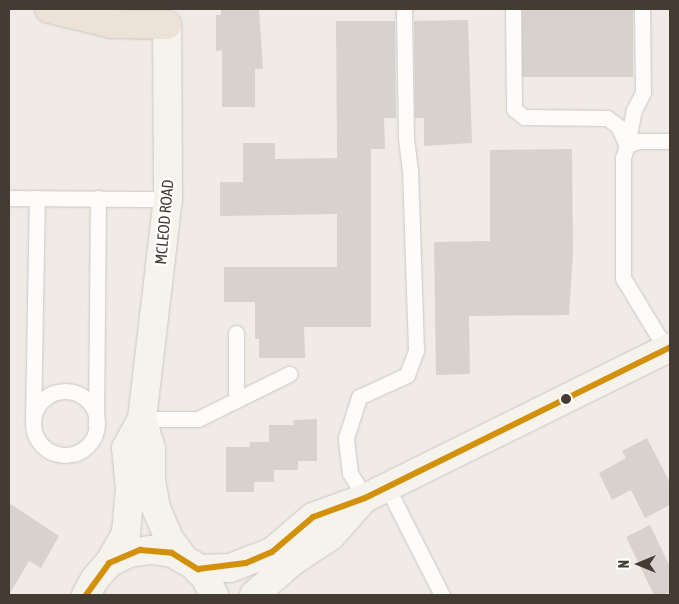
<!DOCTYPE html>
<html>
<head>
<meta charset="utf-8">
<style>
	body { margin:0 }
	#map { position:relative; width:679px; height:604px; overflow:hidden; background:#f0ebe6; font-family:"Asap Condensed",sans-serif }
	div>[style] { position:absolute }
	.building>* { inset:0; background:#d7d2cd; transform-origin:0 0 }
	.roads { filter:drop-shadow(0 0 1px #ccc7c2) drop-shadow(0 0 1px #ccc7c2) }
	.lane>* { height:15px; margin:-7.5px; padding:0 7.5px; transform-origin:7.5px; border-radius:7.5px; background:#fdfcfb }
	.lane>.ring { margin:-7.5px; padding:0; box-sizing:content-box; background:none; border:15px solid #fdfcfb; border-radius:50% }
	.secondary>* { height:28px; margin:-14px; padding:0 14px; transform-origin:14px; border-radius:14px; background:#f6f3ed }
	.highway>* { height:28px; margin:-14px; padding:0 14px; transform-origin:14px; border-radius:14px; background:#ece2d7 }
	.bus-1>* { height:6px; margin:-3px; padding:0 3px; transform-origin:3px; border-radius:3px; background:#d3910a }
	.dots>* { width:14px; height:14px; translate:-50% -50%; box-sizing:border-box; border:2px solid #fff; border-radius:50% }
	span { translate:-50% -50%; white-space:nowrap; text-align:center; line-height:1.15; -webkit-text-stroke:5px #fff; paint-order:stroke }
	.street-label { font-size:16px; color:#443b33 }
	.frame { position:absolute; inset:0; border:10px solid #443b33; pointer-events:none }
	.north { position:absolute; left:614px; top:539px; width:50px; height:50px; -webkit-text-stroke:4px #fff; paint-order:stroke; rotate:270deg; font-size:14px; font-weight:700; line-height:20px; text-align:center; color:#443b33 }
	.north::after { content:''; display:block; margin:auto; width:18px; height:22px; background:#443b33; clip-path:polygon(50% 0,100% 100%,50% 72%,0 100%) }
</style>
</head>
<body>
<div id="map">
	<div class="building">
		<i style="clip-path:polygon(221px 9px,259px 9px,263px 69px,255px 69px,255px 107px,222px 107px,222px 50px,216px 51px,216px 15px,221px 15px)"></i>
		<i style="left:522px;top:9px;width:111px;height:68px"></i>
		<i style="clip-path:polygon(468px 20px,472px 143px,424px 146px,424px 118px,415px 118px,414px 21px)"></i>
		<i style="clip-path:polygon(336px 21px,395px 21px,396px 118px,384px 118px,385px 149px,371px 149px,371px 327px,304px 327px,305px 358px,259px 358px,259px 339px,255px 339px,255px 302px,224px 302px,224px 267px,337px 267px,337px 214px,220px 216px,220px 182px,243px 182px,243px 143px,275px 143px,275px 159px,337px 158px)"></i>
		<i style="clip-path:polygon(572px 149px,573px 254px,569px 315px,469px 316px,470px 374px,436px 375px,434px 242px,490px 241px,490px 150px)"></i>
		<i style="clip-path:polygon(317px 419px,317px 461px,298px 461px,298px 470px,274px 470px,274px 482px,254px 482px,254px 492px,226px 492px,226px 447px,250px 447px,250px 442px,269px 442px,269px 425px,294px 425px,293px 420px)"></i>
		<i style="clip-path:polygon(647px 438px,670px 483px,670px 505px,645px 518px,631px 490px,612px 500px,599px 473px,626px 458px,622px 451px)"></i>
		<i style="clip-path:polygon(9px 503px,59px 536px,41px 568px,29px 561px,9px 595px)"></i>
		<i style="clip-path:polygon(650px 525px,670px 567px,670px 592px,662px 595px,654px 595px,626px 537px)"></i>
	</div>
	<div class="roads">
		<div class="lane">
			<i style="left:513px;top:9px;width:100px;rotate:89.4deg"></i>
			<i style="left:514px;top:109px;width:13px;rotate:39deg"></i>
			<i style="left:524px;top:117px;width:83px;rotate:0.7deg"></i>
			<i style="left:607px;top:118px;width:14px;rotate:36deg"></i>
			<i style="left:618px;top:126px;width:21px;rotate:65deg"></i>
			<i style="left:627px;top:145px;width:36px;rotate:-79deg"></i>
			<i style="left:634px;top:110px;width:20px;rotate:-63deg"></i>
			<i style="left:643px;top:92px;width:83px;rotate:-90.7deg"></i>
			<i style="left:9px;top:198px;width:159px;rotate:0.4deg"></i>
			<i style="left:236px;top:333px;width:67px;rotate:90deg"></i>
			<i style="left:666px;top:349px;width:83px;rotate:-121.2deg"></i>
			<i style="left:623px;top:278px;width:120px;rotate:-90deg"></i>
			<i style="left:623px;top:158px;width:14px;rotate:-73deg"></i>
			<i style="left:627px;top:145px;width:12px;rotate:-20deg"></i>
			<i style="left:638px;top:141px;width:32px"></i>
			<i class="ring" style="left:33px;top:391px;width:49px;height:49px"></i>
			<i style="left:142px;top:419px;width:56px"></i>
			<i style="left:198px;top:419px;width:102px;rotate:-26.3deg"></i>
			<i style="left:33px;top:421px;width:223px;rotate:-89deg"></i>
			<i style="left:96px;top:425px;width:227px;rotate:-89.5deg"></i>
			<i style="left:387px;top:487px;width:121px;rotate:63deg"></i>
			<i style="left:365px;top:498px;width:29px;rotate:-121deg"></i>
			<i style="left:350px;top:473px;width:35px;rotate:-97deg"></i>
			<i style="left:346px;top:438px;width:43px;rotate:-72.4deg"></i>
			<i style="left:359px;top:397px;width:53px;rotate:-24.6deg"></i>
			<i style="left:407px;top:375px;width:27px;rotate:-70deg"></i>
			<i style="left:416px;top:350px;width:179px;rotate:-91.9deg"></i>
			<i style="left:410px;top:171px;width:33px;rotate:-97deg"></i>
			<i style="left:406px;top:138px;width:129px;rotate:-90.9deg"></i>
		</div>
		<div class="secondary">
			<i style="left:142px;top:419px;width:31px;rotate:73deg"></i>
			<i style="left:151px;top:449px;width:31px;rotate:90deg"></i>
			<i style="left:151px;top:480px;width:28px;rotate:80deg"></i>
			<i style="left:156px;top:508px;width:34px;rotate:67deg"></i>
			<i style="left:169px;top:539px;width:25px;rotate:53deg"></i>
			<i style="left:109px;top:563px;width:34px;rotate:-60deg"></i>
			<i style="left:126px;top:533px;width:45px;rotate:-84.9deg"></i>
			<i style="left:130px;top:488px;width:40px;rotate:-95.7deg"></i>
			<i style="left:126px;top:448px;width:33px;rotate:-61deg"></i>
			<i style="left:142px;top:419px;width:222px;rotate:-83.3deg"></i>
			<i style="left:168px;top:199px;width:174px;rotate:-90.3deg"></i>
			<i style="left:198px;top:569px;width:32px;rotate:-2deg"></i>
			<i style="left:230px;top:568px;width:45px;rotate:-20.9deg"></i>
			<i style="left:272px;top:552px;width:54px;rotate:-40.5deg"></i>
			<i style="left:313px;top:517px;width:55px;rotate:-20.1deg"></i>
			<i style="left:365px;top:498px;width:340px;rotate:-26.3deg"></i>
			<i style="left:86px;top:595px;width:18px;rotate:-61deg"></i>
			<i style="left:95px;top:579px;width:21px;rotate:-49deg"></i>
			<i style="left:109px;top:563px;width:22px;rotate:-27deg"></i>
			<i style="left:129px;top:553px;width:22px;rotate:-8deg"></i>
			<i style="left:151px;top:550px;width:21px;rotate:8deg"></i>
			<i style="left:172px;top:553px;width:23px;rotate:29deg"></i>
			<i style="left:192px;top:564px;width:18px;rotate:45deg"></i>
			<i style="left:205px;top:577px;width:20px;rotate:63deg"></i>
			<i style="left:254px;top:595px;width:52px;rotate:-41.1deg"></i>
			<i style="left:293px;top:561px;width:45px;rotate:-33.3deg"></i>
			<i style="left:331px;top:536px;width:47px;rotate:-48.5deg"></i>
		</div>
		<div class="highway">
			<i style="left:49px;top:9px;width:65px;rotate:13.4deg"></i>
			<i style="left:112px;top:24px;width:55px;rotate:1deg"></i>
		</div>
	</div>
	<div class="bus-1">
		<i style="left:86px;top:595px;width:39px;rotate:-54deg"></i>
		<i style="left:109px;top:563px;width:34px;rotate:-23deg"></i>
		<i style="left:140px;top:550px;width:32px;rotate:5deg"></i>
		<i style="left:172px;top:553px;width:31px;rotate:32deg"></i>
		<i style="left:198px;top:569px;width:48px;rotate:-7.1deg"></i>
		<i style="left:246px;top:563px;width:28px;rotate:-23deg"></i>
		<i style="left:272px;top:552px;width:54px;rotate:-40.5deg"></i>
		<i style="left:313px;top:517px;width:55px;rotate:-20.1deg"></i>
		<i style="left:365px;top:498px;width:340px;rotate:-26.3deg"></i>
	</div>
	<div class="dots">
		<i style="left:566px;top:399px;background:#443b33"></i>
	</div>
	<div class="street-label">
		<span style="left:164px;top:222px;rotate:-85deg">MCLEOD ROAD</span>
	</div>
	<div class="frame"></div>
	<div class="north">N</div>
</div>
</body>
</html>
